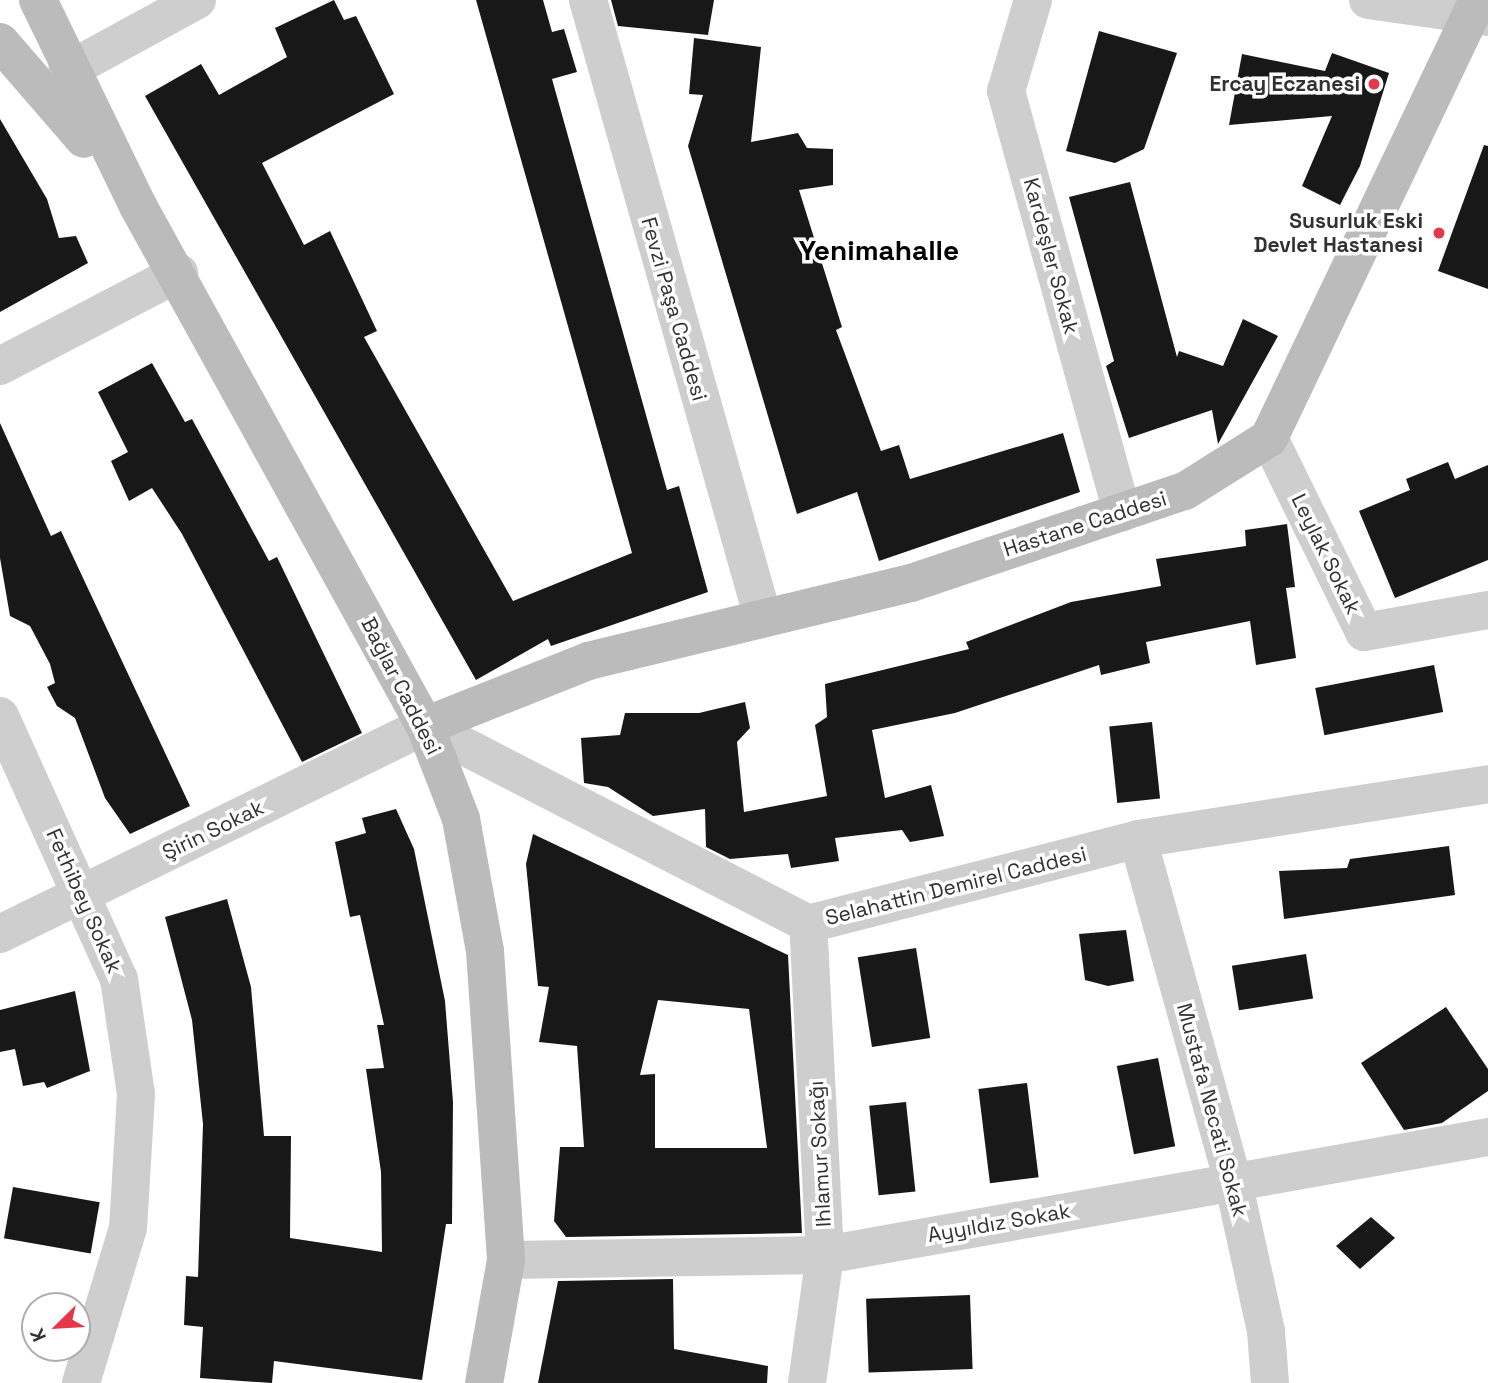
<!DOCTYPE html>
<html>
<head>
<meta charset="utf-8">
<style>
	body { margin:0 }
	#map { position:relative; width:1488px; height:1383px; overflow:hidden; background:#fff; font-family:"Space Grotesk",sans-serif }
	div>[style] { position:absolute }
	.building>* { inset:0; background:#181818; transform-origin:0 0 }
	.street>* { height:38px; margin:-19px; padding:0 19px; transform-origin:19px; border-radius:19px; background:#cecece }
	.secondary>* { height:38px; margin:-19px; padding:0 19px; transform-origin:19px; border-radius:19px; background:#bbb }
	.dots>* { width:19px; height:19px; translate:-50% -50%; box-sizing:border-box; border:4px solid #fff; border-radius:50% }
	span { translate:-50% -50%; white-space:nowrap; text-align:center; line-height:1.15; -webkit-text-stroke:7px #fff; paint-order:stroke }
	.poi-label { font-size:21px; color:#313131; font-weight:700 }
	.right { translate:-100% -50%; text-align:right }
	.street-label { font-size:21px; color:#313131 }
	.district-label { font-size:28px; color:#000; font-weight:700 }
	.north { position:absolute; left:21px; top:1292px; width:70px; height:70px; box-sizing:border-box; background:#fff; border:2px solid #adadad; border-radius:50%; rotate:246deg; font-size:19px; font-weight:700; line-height:28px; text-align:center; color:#313131 }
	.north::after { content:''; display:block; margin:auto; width:24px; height:32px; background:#e4384a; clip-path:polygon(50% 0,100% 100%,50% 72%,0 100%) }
</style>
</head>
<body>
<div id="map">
	<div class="building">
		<i style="clip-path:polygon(334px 0,344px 20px,356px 16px,394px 94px,262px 163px,304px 245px,330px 231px,377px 331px,364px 337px,513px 601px,632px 553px,476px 0,543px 0,552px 32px,564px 29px,577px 72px,552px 79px,667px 490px,679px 486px,708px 592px,551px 646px,548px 639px,476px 680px,145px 96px,201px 64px,219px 95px,287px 57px,275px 28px)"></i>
		<i style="clip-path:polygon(611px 0,714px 0,708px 35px,618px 26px)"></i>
		<i style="clip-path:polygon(1099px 31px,1177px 53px,1144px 149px,1115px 163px,1066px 151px)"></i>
		<i style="clip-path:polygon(694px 38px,761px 47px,751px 142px,798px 133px,807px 148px,833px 149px,833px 185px,799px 190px,842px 327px,836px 330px,881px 451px,899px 445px,910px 479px,1063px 433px,1080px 492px,879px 561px,857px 492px,797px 514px,688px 146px,703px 95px,689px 94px)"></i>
		<i style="clip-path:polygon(1332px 53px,1389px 73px,1360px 166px,1340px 205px,1302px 186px,1332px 116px,1229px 125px,1242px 54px,1325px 71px)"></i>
		<i style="clip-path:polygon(0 119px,47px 199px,59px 238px,76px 236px,88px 263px,0 312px)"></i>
		<i style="clip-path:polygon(1484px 145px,1488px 146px,1488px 289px,1438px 271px)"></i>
		<i style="clip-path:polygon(1130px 182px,1177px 357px,1179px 351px,1223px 366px,1243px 319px,1278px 336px,1218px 444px,1212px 410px,1129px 438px,1106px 366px,1114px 361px,1069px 197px)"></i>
		<i style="clip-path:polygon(152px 363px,185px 422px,192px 419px,269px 561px,277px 557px,362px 733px,302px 762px,182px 534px,152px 488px,129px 501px,111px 461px,128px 452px,98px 392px)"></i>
		<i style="clip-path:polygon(0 423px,51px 536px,61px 531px,190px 806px,130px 834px,105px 798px,75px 718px,57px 706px,47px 687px,55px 683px,50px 664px,30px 626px,10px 616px,0 558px)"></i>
		<i style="clip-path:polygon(1448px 462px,1455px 479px,1488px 465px,1488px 560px,1395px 598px,1359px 511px,1410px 490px,1406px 479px)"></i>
		<i style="clip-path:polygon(1287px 524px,1295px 587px,1286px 588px,1296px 658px,1256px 665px,1250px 621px,1146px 642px,1150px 663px,1101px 675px,1099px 665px,955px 713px,872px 730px,885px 798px,931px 785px,944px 836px,910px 842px,902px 830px,835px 838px,839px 861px,791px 868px,788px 854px,730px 859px,706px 847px,705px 809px,653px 816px,608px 787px,584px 783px,581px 738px,620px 735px,625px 713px,699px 713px,745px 702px,750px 728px,737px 742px,744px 812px,827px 796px,815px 725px,827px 717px,825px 684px,969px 649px,966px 642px,1071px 602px,1161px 586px,1156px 559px,1246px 546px,1245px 530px)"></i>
		<i style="left:1434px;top:665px;width:48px;height:121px;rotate:79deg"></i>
		<i style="left:1152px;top:722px;width:77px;height:43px;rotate:84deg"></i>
		<i style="clip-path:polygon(396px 809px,414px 849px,445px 1001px,453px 1102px,452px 1224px,446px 1224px,422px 1380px,274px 1361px,272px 1383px,200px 1378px,203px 1327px,184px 1325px,186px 1276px,198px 1277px,203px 1124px,192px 1020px,165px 917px,227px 899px,251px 987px,264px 1136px,291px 1136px,290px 1238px,382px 1252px,381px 1172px,366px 1069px,384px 1068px,377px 1025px,384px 1025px,360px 915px,350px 917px,335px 842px,366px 833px,362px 818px)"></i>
		<i style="clip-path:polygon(evenodd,533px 834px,788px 955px,802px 1233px,566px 1237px,554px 1221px,560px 1147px,584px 1147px,577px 1046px,539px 1042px,549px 987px,538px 986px,526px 864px,533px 834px,658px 1000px,749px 1009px,767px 1148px,655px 1148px,655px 1074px,640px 1075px,658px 1000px)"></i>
		<i style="clip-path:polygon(1449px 846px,1455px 895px,1284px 919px,1279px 871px,1347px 868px,1350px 859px)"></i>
		<i style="clip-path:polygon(1126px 930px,1134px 981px,1108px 986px,1085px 980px,1079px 934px)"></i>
		<i style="left:916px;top:948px;width:91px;height:59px;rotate:81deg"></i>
		<i style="left:1306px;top:954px;width:45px;height:75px;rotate:81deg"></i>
		<i style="clip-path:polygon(75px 991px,90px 1071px,47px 1088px,44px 1082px,23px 1086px,15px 1049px,0 1052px,0 1010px)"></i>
		<i style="clip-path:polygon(1446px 1007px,1488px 1069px,1488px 1091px,1442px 1123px,1404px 1130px,1361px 1063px)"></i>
		<i style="left:1158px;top:1058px;width:90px;height:42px;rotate:79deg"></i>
		<i style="left:1027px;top:1083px;width:95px;height:49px;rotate:83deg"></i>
		<i style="left:906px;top:1102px;width:90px;height:37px;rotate:84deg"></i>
		<i style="left:13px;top:1187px;width:88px;height:52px;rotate:10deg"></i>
		<i style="clip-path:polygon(1371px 1217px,1395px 1238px,1360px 1269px,1336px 1246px)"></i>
		<i style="clip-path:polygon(673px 1279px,674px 1349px,768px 1366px,767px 1383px,538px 1383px,558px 1281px)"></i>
		<i style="left:970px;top:1295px;width:74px;height:104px;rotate:88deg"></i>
	</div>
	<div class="street">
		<i style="left:588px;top:0;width:642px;rotate:74.19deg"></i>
		<i style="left:1033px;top:0;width:95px;rotate:106.5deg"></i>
		<i style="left:1006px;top:91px;width:437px;rotate:74.6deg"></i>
		<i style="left:1368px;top:0;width:121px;rotate:8.1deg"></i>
		<i style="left:67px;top:71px;width:148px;rotate:-28.6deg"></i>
		<i style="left:0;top:366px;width:202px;rotate:-27.5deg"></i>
		<i style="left:1269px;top:438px;width:216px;rotate:63.9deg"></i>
		<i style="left:1364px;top:632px;width:126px;rotate:-10.1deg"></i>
		<i style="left:0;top:716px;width:289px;rotate:65.7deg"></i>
		<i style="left:119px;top:979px;width:116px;rotate:81.6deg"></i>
		<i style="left:136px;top:1094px;width:134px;rotate:93.4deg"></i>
		<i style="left:128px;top:1228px;width:162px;rotate:106.9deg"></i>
		<i style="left:1138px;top:839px;width:355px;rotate:74.5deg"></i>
		<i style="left:1233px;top:1181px;width:154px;rotate:77.6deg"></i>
		<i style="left:1266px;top:1331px;width:52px;rotate:85.6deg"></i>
		<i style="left:0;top:934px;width:473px;rotate:-26.1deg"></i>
		<i style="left:425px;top:726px;width:431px;rotate:27.3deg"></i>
		<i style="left:808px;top:924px;width:341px;rotate:-14.4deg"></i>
		<i style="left:1138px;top:839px;width:354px;rotate:-8.9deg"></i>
		<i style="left:506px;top:1260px;width:319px;rotate:-0.9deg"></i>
		<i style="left:825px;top:1255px;width:673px;rotate:-10.09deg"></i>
		<i style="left:807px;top:1383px;width:129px;rotate:-82deg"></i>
		<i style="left:825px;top:1255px;width:331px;rotate:-92.9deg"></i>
	</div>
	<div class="secondary">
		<i style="left:38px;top:0;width:229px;rotate:64.1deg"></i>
		<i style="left:138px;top:206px;width:594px;rotate:61.1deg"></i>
		<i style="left:425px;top:726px;width:100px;rotate:68.8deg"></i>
		<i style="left:461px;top:819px;width:134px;rotate:79.7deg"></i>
		<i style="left:485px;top:951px;width:310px;rotate:86.1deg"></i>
		<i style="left:506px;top:1260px;width:125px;rotate:100.1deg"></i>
		<i style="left:0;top:42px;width:128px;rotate:49.1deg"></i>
		<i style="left:425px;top:726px;width:175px;rotate:-21.7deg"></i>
		<i style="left:588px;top:661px;width:332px;rotate:-13.6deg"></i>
		<i style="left:911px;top:583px;width:289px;rotate:-18.6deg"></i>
		<i style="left:1185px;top:491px;width:99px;rotate:-32.2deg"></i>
		<i style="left:1269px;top:438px;width:485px;rotate:-64.5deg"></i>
	</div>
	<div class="dots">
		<i style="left:1374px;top:84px;background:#e4384a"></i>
		<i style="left:1439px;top:233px;background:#e4384a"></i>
	</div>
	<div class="poi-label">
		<span class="right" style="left:1360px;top:84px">Ercay Eczanesi</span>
		<span class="right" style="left:1423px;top:233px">Susurluk Eski<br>Devlet Hastanesi</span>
	</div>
	<div class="street-label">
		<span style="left:1051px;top:256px;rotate:75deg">Kardeşler Sokak</span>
		<span style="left:674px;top:309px;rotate:74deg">Fevzi Paşa Caddesi</span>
		<span style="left:1085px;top:524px;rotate:-18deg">Hastane Caddesi</span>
		<span style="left:1326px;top:554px;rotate:64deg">Leylak Sokak</span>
		<span style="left:401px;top:686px;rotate:63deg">Bağlar Caddesi</span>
		<span style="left:213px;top:830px;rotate:-26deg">Şirin Sokak</span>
		<span style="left:956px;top:886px;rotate:-14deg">Selahattin Demirel Caddesi</span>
		<span style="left:84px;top:901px;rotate:66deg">Fethibey Sokak</span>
		<span style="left:1212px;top:1110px;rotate:75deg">Mustafa Necati Sokak</span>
		<span style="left:820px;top:1154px;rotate:-93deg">Ihlamur Sokağı</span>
		<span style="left:999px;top:1223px;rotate:-10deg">Ayyıldız Sokak</span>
	</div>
	<div class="district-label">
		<span style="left:879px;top:250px">Yenimahalle</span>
	</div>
	<div class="north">K</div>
</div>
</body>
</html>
